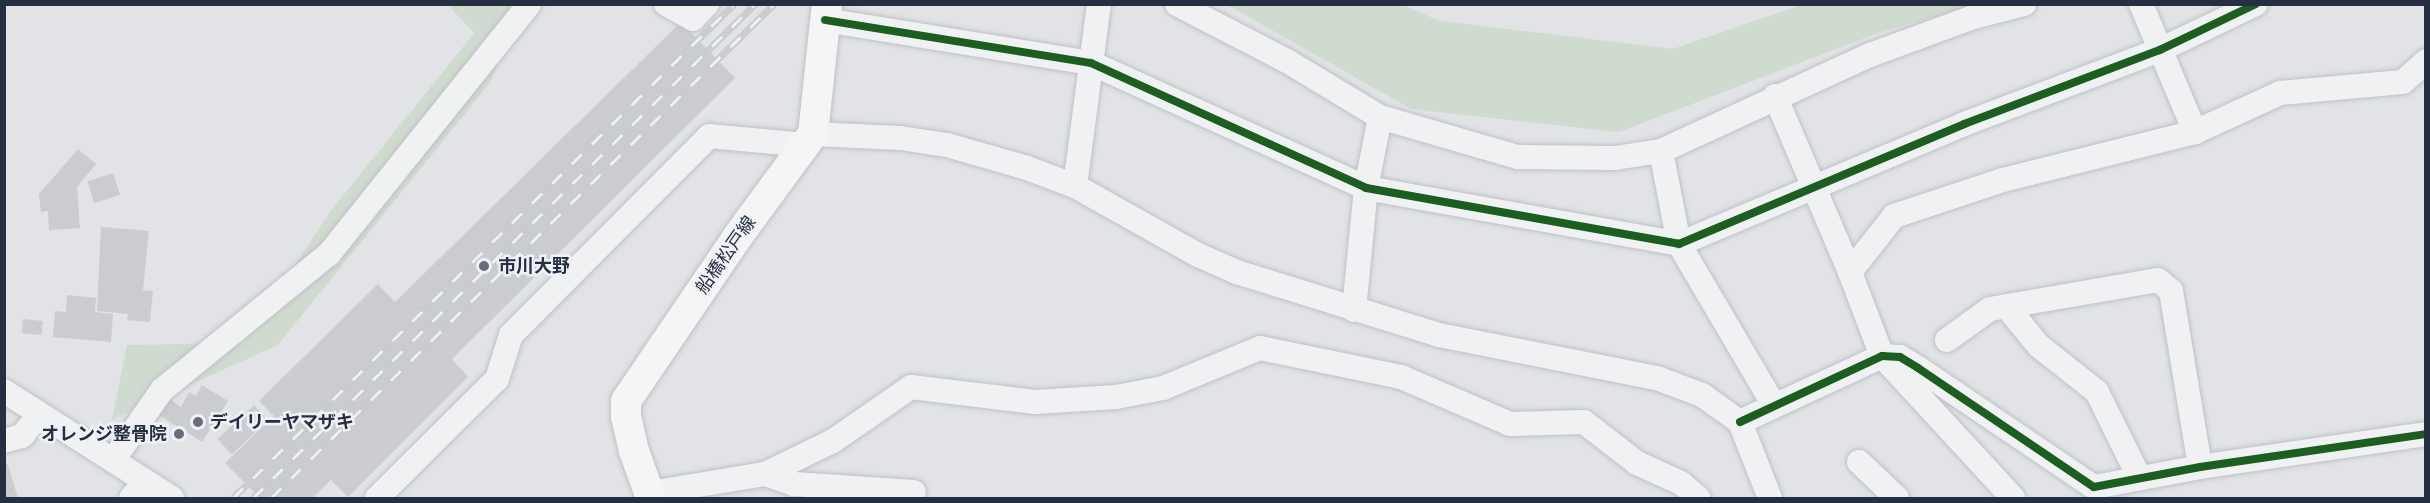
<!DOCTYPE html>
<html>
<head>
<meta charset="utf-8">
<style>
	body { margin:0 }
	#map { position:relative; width:2430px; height:503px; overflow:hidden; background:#e1e3e6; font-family:Cabin,"Noto Sans JP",sans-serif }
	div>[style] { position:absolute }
	.green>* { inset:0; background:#d0dbd0 }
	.building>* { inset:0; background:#cbccd0; transform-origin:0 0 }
	.roads { filter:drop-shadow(0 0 2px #bfc1c4) drop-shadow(0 0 2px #bfc1c4) }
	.minor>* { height:24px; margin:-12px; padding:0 12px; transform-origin:12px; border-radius:12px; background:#f0f1f3 }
	.major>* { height:30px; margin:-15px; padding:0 15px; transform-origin:15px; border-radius:15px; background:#f5f5f6 }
	.rail>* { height:7px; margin-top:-3.5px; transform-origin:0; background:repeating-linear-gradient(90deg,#eef1f6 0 14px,#c9cbce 0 28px); box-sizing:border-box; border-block:2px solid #c9cbce }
	.cycleway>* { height:8px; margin:-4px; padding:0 4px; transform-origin:4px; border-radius:4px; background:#1b5e20 }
	.dots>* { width:16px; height:16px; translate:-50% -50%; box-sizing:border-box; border:3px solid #eef1f6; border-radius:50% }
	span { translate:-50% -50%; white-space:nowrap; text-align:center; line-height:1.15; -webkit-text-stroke:5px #eef1f6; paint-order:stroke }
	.street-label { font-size:18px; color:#262e41 }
	.poi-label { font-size:18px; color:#262e41; font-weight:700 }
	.left { translate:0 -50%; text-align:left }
	.right { translate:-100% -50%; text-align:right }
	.frame { position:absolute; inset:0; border:6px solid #262e41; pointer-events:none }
</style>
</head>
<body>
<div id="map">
	<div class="green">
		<i style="clip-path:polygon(448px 5px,525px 5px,489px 84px,278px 345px,112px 420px,127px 345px,243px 343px,330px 212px,474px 33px)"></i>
		<i style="clip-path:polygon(1227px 5px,1402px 5px,1440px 21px,1673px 49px,1801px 5px,1975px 5px,1878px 33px,1619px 132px,1411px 109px)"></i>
	</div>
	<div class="building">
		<i style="clip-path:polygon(681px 22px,735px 78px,452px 359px,468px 377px,348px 497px,331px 480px,312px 498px,260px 498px,225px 463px,274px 416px,259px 401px,378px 284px,395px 302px)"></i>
		<i style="clip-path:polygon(78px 149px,96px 164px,77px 187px,80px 228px,49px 230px,48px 211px,41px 212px,39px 194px)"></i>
		<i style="left:113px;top:173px;width:23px;height:27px;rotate:72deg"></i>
		<i style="clip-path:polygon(101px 227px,149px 231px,143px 290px,153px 291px,150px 322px,127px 320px,128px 314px,97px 311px)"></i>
		<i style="clip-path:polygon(67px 295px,96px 298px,95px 312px,113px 314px,111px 342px,53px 337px,55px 311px,66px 312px)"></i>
		<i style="left:23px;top:319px;width:20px;height:14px;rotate:6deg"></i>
		<i style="clip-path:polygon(202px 385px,228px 401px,202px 442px,159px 415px,169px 399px,181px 407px,189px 392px,196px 396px)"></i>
		<i style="left:254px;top:405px;width:21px;height:50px;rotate:47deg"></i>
		<i style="clip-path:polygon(4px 463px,8px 465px,18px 498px,4px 498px)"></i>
	</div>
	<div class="roads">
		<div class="minor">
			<i style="left:666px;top:4px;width:31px;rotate:29deg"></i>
			<i style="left:693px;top:19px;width:21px;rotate:-47deg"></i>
			<i style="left:1177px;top:4px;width:124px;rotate:27.4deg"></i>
			<i style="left:1287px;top:61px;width:109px;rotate:31.1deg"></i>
			<i style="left:1380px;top:117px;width:144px;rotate:16.2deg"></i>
			<i style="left:1518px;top:157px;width:97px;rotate:0.6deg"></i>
			<i style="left:1615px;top:158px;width:47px;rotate:-8.7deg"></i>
			<i style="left:1661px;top:151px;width:230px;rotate:-24.7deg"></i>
			<i style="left:1870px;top:55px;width:111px;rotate:-20.1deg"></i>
			<i style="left:1974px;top:17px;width:52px;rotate:-14.6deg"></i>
			<i style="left:2141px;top:4px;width:139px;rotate:67.1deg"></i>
			<i style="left:825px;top:20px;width:269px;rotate:9.2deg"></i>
			<i style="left:1091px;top:63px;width:302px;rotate:24.4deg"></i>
			<i style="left:1366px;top:188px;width:318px;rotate:10.1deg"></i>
			<i style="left:1679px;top:244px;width:309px;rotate:-22.8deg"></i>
			<i style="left:1964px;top:124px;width:210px;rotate:-20.7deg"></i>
			<i style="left:2160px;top:50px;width:106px;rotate:-25.6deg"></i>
			<i style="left:1775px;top:96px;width:191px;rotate:66.9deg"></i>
			<i style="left:813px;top:134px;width:87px;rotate:2.6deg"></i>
			<i style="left:900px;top:138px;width:48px;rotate:8.5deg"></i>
			<i style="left:947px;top:145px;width:83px;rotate:16deg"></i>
			<i style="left:1027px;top:168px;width:51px;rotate:20.6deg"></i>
			<i style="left:1075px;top:186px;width:141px;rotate:29.3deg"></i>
			<i style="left:1198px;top:255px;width:43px;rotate:23.6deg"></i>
			<i style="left:1237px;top:272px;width:212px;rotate:17.3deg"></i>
			<i style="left:1439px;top:335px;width:222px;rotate:11.2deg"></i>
			<i style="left:1657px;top:378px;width:48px;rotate:20.7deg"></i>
			<i style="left:1702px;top:395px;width:47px;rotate:35.4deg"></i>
			<i style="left:1740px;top:422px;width:82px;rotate:68.5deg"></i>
			<i style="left:1661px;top:151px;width:95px;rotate:79deg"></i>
			<i style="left:1679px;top:244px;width:187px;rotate:59.5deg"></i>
			<i style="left:1075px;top:186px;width:184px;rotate:-82.5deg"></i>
			<i style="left:2006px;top:306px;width:52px;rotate:50.5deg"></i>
			<i style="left:2039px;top:346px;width:74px;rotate:38.4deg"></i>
			<i style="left:2097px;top:392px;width:95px;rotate:63.7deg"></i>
			<i style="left:1354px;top:310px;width:123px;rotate:-84.4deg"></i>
			<i style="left:1366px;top:188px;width:72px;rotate:-78.8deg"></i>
			<i style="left:1947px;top:340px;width:53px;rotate:-35.8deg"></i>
			<i style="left:1990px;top:309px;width:170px;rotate:-9.8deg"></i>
			<i style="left:2158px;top:280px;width:17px;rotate:40deg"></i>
			<i style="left:2171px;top:291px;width:178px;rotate:80.6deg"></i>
			<i style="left:4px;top:391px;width:199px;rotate:32.5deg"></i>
			<i style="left:1740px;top:422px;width:157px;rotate:-24.9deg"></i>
			<i style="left:1882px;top:356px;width:18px;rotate:3deg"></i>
			<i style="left:1900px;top:357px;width:21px;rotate:31deg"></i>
			<i style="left:1918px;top:368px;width:212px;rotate:34.1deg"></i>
			<i style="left:2094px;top:487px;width:108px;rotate:-10.7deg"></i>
			<i style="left:2200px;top:467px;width:228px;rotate:-8.3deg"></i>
			<i style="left:4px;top:441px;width:19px;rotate:-16deg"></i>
			<i style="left:22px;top:436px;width:28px;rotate:-51deg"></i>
			<i style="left:114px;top:459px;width:84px;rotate:-55.2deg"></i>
			<i style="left:162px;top:390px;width:215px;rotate:-39.2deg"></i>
			<i style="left:329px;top:254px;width:320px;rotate:-51.3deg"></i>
			<i style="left:1859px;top:462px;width:52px;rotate:43.5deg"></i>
			<i style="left:765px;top:474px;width:31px;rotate:19deg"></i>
			<i style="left:794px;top:484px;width:120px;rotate:3.8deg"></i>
			<i style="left:650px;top:493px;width:117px;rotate:-9.4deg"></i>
			<i style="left:765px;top:474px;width:76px;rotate:-25.9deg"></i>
			<i style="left:833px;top:441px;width:95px;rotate:-34.7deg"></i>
			<i style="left:911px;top:387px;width:125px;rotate:6.9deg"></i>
			<i style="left:1035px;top:402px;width:81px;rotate:-3.5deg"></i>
			<i style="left:1116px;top:397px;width:48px;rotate:-10.8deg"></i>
			<i style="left:1163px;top:388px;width:105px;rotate:-22.4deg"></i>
			<i style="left:1260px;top:348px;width:144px;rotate:11.6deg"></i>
			<i style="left:1401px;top:377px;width:119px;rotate:23.3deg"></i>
			<i style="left:1510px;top:424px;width:74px;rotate:-1.5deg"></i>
			<i style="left:1584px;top:422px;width:67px;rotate:37.7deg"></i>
			<i style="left:1637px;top:463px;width:48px;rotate:24.4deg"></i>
			<i style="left:1681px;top:483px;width:23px;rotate:41deg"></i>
			<i style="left:131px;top:498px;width:21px;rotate:-49deg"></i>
			<i style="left:377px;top:498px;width:169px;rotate:-44.8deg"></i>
			<i style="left:497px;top:379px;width:46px;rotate:-72.3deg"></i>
			<i style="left:511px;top:335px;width:281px;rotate:-45.1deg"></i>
			<i style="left:709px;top:136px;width:97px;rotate:5.3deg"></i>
			<i style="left:2013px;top:498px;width:193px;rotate:-132.7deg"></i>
			<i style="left:1882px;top:356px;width:90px;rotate:-110.9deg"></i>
			<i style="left:1850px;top:272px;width:71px;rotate:-51.8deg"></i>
			<i style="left:1894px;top:216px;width:115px;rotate:-18.3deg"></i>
			<i style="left:2003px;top:180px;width:198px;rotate:-14deg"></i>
			<i style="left:2195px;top:132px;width:94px;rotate:-24.6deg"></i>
			<i style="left:2280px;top:93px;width:123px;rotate:-5.1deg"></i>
			<i style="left:2403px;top:82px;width:31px;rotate:-42deg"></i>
		</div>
		<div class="major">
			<i style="left:651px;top:498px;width:50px;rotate:-109.9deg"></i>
			<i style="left:634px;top:451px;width:35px;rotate:-103deg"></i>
			<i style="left:626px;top:417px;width:16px;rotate:-90deg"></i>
			<i style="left:626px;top:401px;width:199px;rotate:-55.8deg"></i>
			<i style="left:738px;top:236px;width:127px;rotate:-53.7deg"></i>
			<i style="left:813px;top:134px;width:131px;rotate:-83.9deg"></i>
		</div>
	</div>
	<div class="rail">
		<i style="left:233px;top:498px;width:704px;rotate:-44.6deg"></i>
		<i style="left:253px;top:498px;width:704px;rotate:-44.54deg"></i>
		<i style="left:271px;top:498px;width:705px;rotate:-44.48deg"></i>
	</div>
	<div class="cycleway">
		<i style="left:825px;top:20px;width:269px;rotate:9.2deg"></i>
		<i style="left:1091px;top:63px;width:302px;rotate:24.4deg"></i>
		<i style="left:1366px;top:188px;width:318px;rotate:10.1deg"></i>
		<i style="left:1679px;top:244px;width:309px;rotate:-22.8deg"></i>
		<i style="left:1964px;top:124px;width:210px;rotate:-20.7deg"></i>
		<i style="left:2160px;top:50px;width:106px;rotate:-25.6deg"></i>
		<i style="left:1740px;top:422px;width:157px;rotate:-24.9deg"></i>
		<i style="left:1882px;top:356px;width:18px;rotate:3deg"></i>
		<i style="left:1900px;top:357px;width:21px;rotate:31deg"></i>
		<i style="left:1918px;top:368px;width:212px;rotate:34.1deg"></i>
		<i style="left:2094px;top:487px;width:108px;rotate:-10.7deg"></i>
		<i style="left:2200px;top:467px;width:228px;rotate:-8.3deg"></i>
	</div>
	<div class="dots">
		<i style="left:484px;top:266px;background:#676d7b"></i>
		<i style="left:198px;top:422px;background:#676d7b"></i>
		<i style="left:179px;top:434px;background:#676d7b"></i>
	</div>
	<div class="street-label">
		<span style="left:726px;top:255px;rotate:-55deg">船橋松戸線</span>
	</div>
	<div class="poi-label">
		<span class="left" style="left:498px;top:266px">市川大野</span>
		<span class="left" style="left:210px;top:422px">デイリーヤマザキ</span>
		<span class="right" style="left:167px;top:434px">オレンジ整骨院</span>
	</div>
	<div class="frame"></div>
</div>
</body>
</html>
